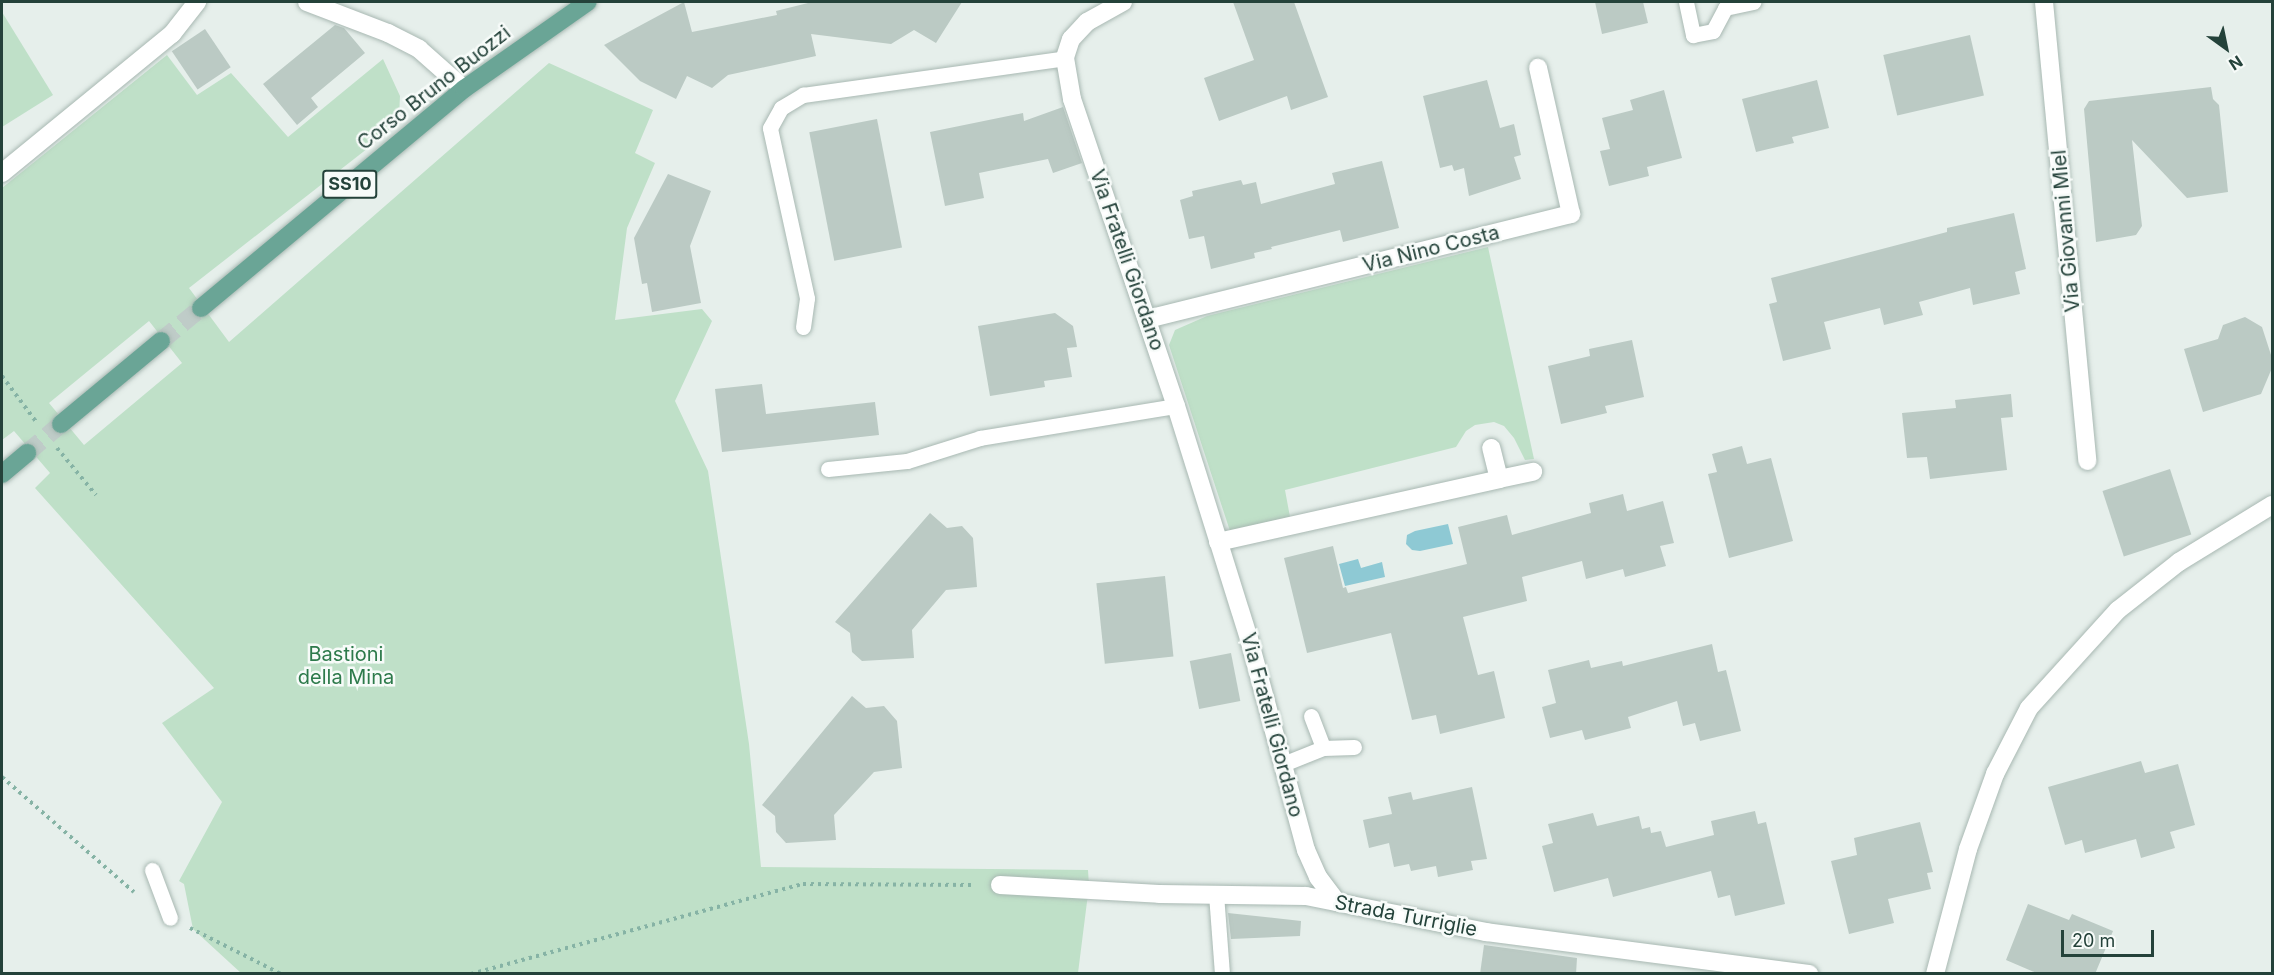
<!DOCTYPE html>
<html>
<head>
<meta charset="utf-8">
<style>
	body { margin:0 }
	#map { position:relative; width:2274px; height:975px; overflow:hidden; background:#e6efeb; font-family:Inter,sans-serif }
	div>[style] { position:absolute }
	.green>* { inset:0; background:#bfe0c8 }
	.water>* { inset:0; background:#8ec9d4 }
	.building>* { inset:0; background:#bbcac4; transform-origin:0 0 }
	.primary-tunnel>* { height:18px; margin-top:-9px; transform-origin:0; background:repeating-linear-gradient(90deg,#bfccc8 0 18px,transparent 0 27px) }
	.path>* { height:4px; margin-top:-2px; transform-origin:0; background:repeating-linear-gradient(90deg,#86b3a5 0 3px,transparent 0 7.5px) }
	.roads { filter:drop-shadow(0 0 2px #a8b8b2) drop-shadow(0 0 2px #a8b8b2) }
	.lane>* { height:15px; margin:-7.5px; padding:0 7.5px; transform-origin:7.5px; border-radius:7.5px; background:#fff }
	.street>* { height:18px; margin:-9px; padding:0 9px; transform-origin:9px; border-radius:9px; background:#fff }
	.primary>* { height:18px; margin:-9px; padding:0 9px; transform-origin:9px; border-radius:9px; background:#6aa596 }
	span { translate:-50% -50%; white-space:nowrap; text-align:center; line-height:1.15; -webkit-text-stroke:5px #f7fbf9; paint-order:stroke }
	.shield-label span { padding:2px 4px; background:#f7fbf9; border:2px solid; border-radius:4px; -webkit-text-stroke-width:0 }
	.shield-label { font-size:18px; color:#24423a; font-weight:700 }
	.street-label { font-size:20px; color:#24423a }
	.park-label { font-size:20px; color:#2d7a4b }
	.frame { position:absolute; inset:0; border:3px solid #24423a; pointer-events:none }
	.north { position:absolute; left:2196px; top:18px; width:60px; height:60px; -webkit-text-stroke:4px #f7fbf9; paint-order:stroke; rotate:147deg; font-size:16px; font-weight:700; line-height:24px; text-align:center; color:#24423a }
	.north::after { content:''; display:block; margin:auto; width:21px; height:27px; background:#24423a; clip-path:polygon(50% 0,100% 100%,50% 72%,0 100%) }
	.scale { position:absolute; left:2061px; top:930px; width:93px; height:27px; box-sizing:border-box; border:3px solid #24423a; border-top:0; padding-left:8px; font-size:18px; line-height:21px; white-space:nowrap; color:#24423a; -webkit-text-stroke:4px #f7fbf9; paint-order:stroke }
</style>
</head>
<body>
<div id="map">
	<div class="green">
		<i style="clip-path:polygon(2px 12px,53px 95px,2px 127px)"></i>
		<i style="clip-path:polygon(evenodd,167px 55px,197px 95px,231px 73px,288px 137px,383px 59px,400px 96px,399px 116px,386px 134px,189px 288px,229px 342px,549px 63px,653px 110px,635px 153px,655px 163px,627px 228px,615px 320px,702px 309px,712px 321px,675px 401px,708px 471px,749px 744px,761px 867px,1088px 870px,1089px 886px,1078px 973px,241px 973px,193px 929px,184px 884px,179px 881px,222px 802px,162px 723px,214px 688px,35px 488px,50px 473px,14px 431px,2px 440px,2px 188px,167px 55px,149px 321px,182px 363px,84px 445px,49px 403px,149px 321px)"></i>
		<i style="clip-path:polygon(1488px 247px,1534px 459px,1525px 460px,1514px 438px,1504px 426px,1494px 422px,1475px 425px,1466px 431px,1456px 447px,1285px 490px,1290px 517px,1230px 531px,1169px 345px,1175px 330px,1207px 316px)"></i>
	</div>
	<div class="water">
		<i style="clip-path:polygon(1448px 524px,1453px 544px,1420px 551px,1412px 550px,1406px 544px,1407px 535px,1415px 531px)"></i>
		<i style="clip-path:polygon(1358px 559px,1361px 568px,1382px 562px,1385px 577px,1345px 586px,1339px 564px)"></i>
	</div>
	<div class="building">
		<i style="clip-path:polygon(684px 2px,692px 32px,777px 15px,776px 11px,812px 2px,962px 2px,936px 43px,914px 30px,891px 44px,811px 34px,816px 56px,728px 75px,712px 88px,687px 76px,676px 99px,640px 81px,604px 45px)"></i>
		<i style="clip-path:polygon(1233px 2px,1294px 2px,1328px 97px,1291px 110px,1287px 96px,1219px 121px,1204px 78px,1254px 60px)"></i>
		<i style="clip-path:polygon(1595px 2px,1643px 2px,1648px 23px,1602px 34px)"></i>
		<i style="clip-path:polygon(335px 25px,344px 28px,365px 53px,311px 98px,318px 107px,297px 125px,263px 84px)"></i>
		<i style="left:205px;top:29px;width:46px;height:40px;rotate:56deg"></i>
		<i style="left:1970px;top:35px;width:62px;height:89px;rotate:77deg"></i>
		<i style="clip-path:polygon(1487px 80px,1500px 128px,1514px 124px,1521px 155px,1514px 157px,1521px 179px,1469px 196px,1464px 168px,1454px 171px,1452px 165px,1440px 168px,1423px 96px)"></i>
		<i style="clip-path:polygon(1817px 80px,1829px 128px,1792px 137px,1794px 143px,1756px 152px,1742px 99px)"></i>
		<i style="clip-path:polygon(2211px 87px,2213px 99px,2219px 105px,2228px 192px,2187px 198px,2132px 140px,2142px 226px,2136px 235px,2096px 242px,2084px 109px,2089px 101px)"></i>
		<i style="clip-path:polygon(1664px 90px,1682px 158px,1647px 167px,1649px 176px,1609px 186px,1600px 151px,1610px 149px,1602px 118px,1633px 110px,1630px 100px)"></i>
		<i style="clip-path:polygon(1063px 107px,1082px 163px,1053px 173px,1048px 159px,979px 173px,984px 198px,945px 206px,930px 132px,1023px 113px,1024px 121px)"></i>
		<i style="left:877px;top:119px;width:131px;height:69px;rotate:79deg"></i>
		<i style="clip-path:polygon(1382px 161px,1399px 228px,1343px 242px,1340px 230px,1271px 247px,1272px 249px,1254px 253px,1255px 258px,1211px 269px,1204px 236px,1189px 239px,1180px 200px,1193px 196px,1192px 191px,1241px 180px,1243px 185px,1256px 182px,1261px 204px,1335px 184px,1332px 173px)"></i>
		<i style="clip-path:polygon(668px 174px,711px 191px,690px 246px,701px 303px,652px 312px,647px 283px,642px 284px,634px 238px)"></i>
		<i style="clip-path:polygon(2014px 213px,2026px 269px,2015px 272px,2020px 294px,1973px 305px,1970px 288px,1919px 302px,1923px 315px,1884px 325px,1880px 308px,1824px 322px,1831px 349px,1783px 361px,1769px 304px,1777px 302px,1771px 278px,1947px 232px,1947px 228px)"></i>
		<i style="clip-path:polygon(1055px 313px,1073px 326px,1077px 347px,1067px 348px,1072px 377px,1044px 381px,1045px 387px,990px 396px,978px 326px)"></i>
		<i style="clip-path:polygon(2245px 317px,2262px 327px,2272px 358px,2272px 368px,2261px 394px,2203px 412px,2184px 349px,2218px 339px,2223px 325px)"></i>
		<i style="clip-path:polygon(1632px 340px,1644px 397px,1605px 406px,1607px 413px,1561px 424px,1548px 366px,1590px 356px,1589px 349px)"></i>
		<i style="clip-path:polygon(762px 384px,766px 414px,875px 402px,879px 435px,722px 452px,715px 389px)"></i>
		<i style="clip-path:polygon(2011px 394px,2013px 417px,2001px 418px,2007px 470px,1930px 479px,1927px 457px,1907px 458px,1902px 413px,1956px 408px,1955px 400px)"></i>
		<i style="clip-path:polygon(1742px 446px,1747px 464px,1771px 458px,1793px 541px,1729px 558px,1708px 474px,1717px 472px,1712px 454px)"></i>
		<i style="left:2170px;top:469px;width:69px;height:71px;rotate:72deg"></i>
		<i style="clip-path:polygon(1623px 494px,1627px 511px,1663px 501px,1674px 543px,1660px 546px,1666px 566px,1625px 577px,1623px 569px,1586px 579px,1582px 561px,1522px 577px,1527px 601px,1463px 617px,1478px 675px,1494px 671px,1505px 718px,1440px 734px,1436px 715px,1412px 720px,1391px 633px,1307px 653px,1284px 558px,1333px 546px,1343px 588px,1346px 587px,1348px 593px,1467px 564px,1458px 527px,1507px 515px,1512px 535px,1591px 513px,1589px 503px)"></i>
		<i style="clip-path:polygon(930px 513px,947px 528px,962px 526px,973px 538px,977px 587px,946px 590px,912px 630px,914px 658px,862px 661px,852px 652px,850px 633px,835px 622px)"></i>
		<i style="left:1165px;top:576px;width:81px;height:69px;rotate:84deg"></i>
		<i style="clip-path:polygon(1712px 644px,1718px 672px,1726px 670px,1741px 731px,1700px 741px,1695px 723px,1683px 726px,1677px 701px,1628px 717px,1631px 728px,1585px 740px,1582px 730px,1550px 738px,1542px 707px,1556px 703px,1548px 670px,1589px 660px,1591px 668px,1622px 661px,1623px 666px)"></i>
		<i style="left:1231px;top:653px;width:49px;height:42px;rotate:79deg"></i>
		<i style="clip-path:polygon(852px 696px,866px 708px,884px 706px,897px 721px,902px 768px,874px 772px,834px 815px,836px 840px,786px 843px,776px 832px,775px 816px,762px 805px)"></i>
		<i style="clip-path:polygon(2141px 761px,2145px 773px,2178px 764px,2195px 825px,2170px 832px,2175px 848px,2141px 858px,2136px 839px,2085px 853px,2082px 840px,2065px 845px,2048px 787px)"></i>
		<i style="clip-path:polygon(1472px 787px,1487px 859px,1471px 861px,1473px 870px,1438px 877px,1436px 866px,1411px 871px,1409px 864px,1394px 867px,1389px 843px,1369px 848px,1363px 820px,1392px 814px,1388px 797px,1411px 792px,1413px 800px)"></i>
		<i style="clip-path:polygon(1755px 811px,1758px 824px,1766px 822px,1785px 904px,1735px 916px,1730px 895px,1718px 898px,1711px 871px,1613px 897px,1608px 878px,1554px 892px,1542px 846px,1553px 843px,1548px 824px,1593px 813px,1597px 826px,1639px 816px,1642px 829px,1650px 827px,1651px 833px,1661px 831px,1666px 847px,1714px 835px,1711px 821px)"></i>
		<i style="clip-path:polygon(1920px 822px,1933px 872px,1927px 873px,1931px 889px,1888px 899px,1894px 923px,1849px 934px,1831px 861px,1857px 855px,1854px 838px)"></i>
		<i style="clip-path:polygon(2028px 904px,2069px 920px,2072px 914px,2113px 931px,2095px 974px,2039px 974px,2006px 960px)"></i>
		<i style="clip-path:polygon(1228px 913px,1301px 921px,1300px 936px,1231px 939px)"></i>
		<i style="clip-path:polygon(1484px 945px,1577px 958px,1576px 974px,1480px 974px)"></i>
	</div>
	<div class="primary-tunnel">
		<i style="left:161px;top:341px;width:52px;rotate:-39.5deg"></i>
		<i style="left:27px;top:453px;width:45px;rotate:-40.5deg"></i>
	</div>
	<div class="path">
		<i style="left:2px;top:376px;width:59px;rotate:53.3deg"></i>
		<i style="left:57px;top:448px;width:61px;rotate:50.3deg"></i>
		<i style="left:2px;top:777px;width:175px;rotate:41.1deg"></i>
		<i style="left:190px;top:928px;width:102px;rotate:26.8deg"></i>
		<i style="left:471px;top:974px;width:344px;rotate:-15.2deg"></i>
		<i style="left:803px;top:884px;width:172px;rotate:0.3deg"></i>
	</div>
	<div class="roads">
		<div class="lane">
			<i style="left:1686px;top:2px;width:34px;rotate:78deg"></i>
			<i style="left:1693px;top:35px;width:20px;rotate:-11deg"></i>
			<i style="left:1713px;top:31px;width:26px;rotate:-62deg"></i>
			<i style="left:1725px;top:8px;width:29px;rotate:-12deg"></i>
			<i style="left:803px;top:327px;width:29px;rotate:-82deg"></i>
			<i style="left:807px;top:298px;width:174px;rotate:-102.3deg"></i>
			<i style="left:770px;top:128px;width:23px;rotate:-61deg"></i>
			<i style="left:781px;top:108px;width:26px;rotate:-31deg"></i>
			<i style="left:803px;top:95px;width:265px;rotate:-8deg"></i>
			<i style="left:828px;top:469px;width:79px;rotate:-5.8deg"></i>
			<i style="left:907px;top:461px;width:77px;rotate:-17.5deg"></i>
			<i style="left:980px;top:438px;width:199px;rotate:-9.3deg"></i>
			<i style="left:1311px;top:716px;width:34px;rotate:69deg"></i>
			<i style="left:1283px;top:764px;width:43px;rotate:-21.8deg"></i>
			<i style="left:1323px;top:748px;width:31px;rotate:-2deg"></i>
			<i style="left:152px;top:870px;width:51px;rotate:69.4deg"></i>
			<i style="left:1216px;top:894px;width:80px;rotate:85.7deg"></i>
		</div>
		<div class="street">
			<i style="left:307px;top:2px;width:87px;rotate:20.9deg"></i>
			<i style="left:388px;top:33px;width:35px;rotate:27deg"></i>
			<i style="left:419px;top:49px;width:60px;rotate:41.6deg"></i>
			<i style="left:1123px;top:2px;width:41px;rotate:150.9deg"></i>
			<i style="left:1087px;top:22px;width:23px;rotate:133deg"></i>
			<i style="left:1071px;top:39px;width:20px;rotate:108deg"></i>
			<i style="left:1065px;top:58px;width:42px;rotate:80.3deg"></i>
			<i style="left:1072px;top:99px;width:324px;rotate:71.3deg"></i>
			<i style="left:1176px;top:406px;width:244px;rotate:72.6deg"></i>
			<i style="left:1249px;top:639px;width:219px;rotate:74.9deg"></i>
			<i style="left:1306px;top:850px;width:30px;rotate:66deg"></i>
			<i style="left:1318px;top:877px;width:31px;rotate:53deg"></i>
			<i style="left:2044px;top:2px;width:461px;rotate:84.6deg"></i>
			<i style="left:2px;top:173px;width:220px;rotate:-39.3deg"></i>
			<i style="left:172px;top:34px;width:41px;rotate:-52deg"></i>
			<i style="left:1147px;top:319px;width:437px;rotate:-13.9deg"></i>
			<i style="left:1571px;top:214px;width:150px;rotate:-102.7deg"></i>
			<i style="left:1499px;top:479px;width:35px;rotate:-12deg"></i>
			<i style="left:1218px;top:542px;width:288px;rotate:-12.6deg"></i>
			<i style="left:1499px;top:479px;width:32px;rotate:-104deg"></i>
			<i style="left:1000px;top:885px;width:159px;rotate:3.2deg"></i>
			<i style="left:1159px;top:894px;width:147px;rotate:0.8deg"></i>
			<i style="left:1306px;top:896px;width:184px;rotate:11.3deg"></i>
			<i style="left:1486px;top:932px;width:326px;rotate:7.4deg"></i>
			<i style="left:1935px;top:974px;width:129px;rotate:-75.2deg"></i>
			<i style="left:1968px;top:849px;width:80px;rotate:-70.2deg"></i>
			<i style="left:1995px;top:774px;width:74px;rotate:-62.7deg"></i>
			<i style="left:2029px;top:708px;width:132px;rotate:-47.8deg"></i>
			<i style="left:2118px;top:610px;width:78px;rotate:-38.2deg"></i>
			<i style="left:2179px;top:562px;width:109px;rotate:-31.5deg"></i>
		</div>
		<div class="primary">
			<i style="left:201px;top:308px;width:342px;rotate:-39.8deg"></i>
			<i style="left:464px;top:89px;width:151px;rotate:-35.1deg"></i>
			<i style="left:61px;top:424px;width:130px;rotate:-39.7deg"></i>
			<i style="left:2px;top:474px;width:33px;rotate:-40deg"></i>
		</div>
	</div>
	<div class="shield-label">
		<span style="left:350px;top:184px">SS10</span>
	</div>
	<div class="street-label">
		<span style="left:434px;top:88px;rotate:-38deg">Corso Bruno Buozzi</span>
		<span style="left:2066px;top:231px;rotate:-95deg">Via Giovanni Miel</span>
		<span style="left:1431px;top:249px;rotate:-14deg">Via Nino Costa</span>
		<span style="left:1127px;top:260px;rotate:71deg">Via Fratelli Giordano</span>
		<span style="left:1272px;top:725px;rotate:75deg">Via Fratelli Giordano</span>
		<span style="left:1406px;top:916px;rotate:11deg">Strada Turriglie</span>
	</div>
	<div class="park-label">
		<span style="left:346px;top:666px">Bastioni<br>della Mina</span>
	</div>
	<div class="frame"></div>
	<div class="north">N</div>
	<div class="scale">20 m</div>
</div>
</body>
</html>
